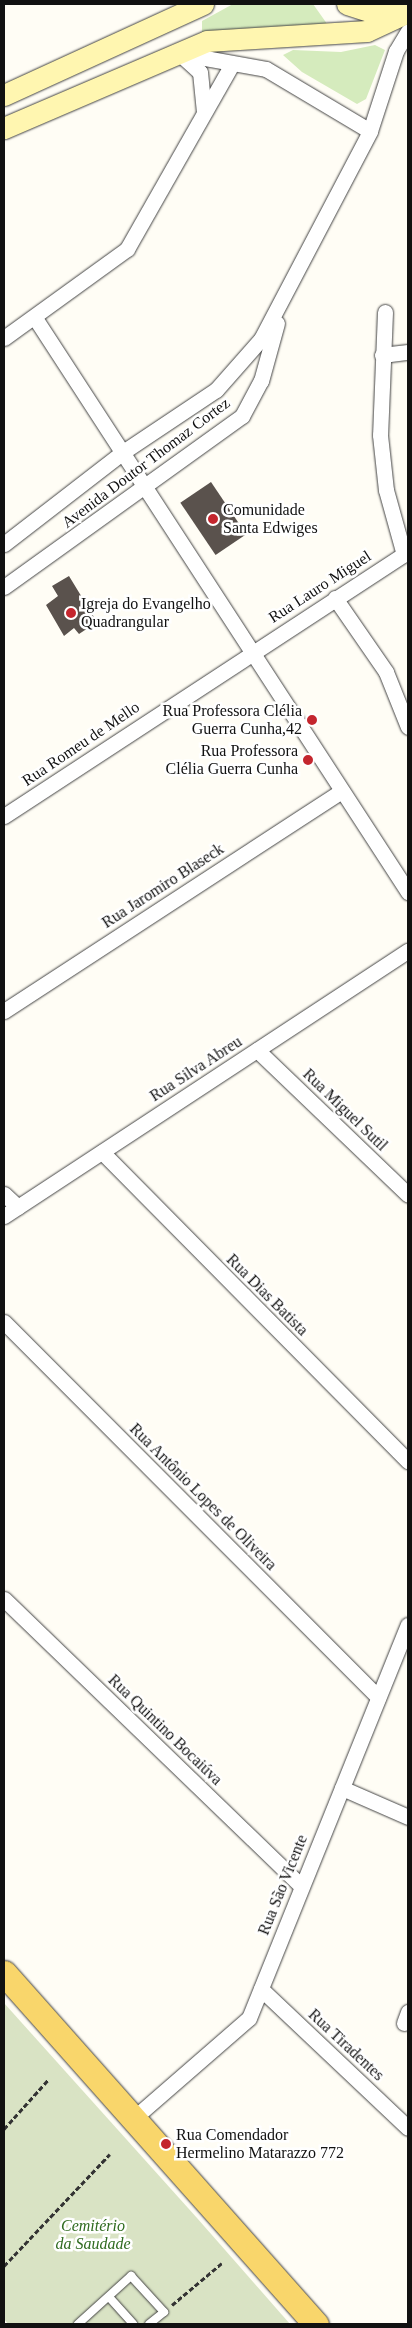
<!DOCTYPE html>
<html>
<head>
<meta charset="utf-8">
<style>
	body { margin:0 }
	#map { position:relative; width:412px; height:2328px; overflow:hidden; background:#fffdf5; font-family:Georgia,serif }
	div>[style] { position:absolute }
	.green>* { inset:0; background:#d5ebbd }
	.cemetery>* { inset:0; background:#d9e3c4 }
	.building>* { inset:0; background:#5a524d; transform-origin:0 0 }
	.path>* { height:3px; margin-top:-1.5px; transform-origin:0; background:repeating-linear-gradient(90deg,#333 0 5px,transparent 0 7.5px) }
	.roads { filter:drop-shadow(0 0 1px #444) drop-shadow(0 0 1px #444) }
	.lane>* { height:8px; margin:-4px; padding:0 4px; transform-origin:4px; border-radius:4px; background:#fff }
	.street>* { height:15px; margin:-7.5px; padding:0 7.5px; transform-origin:7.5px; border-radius:7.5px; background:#fff }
	.secondary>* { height:21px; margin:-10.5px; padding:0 10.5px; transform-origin:10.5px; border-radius:10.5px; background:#fff6b0 }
	.primary>* { height:25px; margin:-12.5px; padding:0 12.5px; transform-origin:12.5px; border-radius:12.5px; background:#f9d66b }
	.dots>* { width:14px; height:14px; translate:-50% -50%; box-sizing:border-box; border:2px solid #fff; border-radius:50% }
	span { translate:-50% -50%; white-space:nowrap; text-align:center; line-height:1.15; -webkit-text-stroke:5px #fff; paint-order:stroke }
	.street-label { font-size:16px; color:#111 }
	.poi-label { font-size:16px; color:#111 }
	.left { translate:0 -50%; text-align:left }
	.right { translate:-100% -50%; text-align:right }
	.park-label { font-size:16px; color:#2f6b1f; font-style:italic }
	.frame { position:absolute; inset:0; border:5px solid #111; pointer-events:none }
</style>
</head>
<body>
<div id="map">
	<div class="green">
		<i style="clip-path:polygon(233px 4px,313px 4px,330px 28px,202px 34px,202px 21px)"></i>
		<i style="clip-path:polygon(375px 45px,385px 50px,366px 99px,357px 104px,302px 72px,283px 55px,293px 50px,341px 52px)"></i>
	</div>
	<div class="cemetery">
		<i style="clip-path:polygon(4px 2003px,197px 2218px,290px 2324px,8px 2324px,4px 2319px)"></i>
	</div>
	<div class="building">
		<i style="left:211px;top:482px;width:63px;height:37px;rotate:56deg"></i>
		<i style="clip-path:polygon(69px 576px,97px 622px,79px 634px,74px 628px,64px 636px,46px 605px,58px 596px,52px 586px)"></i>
	</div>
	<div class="path">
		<i style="left:4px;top:2129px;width:66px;rotate:-48.1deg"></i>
		<i style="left:4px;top:2266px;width:154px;rotate:-46.6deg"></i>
		<i style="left:172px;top:2305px;width:65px;rotate:-40deg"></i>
	</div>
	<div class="roads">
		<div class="lane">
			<i style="left:109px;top:2297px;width:36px;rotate:48deg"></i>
			<i style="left:78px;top:2324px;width:72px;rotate:-42.2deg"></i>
			<i style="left:131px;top:2276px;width:49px;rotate:47.5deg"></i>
			<i style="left:164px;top:2312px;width:19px;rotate:141deg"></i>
		</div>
		<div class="street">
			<i style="left:177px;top:53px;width:90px;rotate:10.2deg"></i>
			<i style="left:266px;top:69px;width:121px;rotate:30.8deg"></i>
			<i style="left:182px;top:56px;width:24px;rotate:42deg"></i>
			<i style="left:200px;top:72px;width:40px;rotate:84.3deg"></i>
			<i style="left:385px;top:312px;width:123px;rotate:92.3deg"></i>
			<i style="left:380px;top:435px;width:55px;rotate:83.8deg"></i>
			<i style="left:386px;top:490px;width:67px;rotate:74.5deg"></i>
			<i style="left:35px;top:318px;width:685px;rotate:56.98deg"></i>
			<i style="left:4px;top:338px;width:152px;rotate:-35.9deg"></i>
			<i style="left:127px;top:249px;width:213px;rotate:-60.4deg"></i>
			<i style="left:382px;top:355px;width:26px;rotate:-7deg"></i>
			<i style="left:4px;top:544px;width:150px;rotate:-37.7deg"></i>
			<i style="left:123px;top:452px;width:112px;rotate:-33.7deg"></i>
			<i style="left:216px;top:390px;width:68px;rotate:-48.6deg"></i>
			<i style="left:261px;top:339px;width:235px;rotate:-62.3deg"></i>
			<i style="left:370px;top:131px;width:84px;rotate:-72deg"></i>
			<i style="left:396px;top:51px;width:23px;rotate:-59deg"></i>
			<i style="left:4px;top:587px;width:293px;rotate:-35.7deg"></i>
			<i style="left:242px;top:416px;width:40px;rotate:-62deg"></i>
			<i style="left:261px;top:381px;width:60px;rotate:-74.6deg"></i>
			<i style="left:335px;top:598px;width:90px;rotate:55.4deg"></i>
			<i style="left:386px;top:672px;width:59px;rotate:68.2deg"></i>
			<i style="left:4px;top:816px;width:483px;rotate:-33.2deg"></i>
			<i style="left:4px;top:1011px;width:403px;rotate:-33.1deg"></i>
			<i style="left:257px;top:1050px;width:209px;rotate:43.8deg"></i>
			<i style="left:102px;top:1152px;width:435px;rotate:45.3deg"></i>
			<i style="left:4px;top:1194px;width:19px;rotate:43deg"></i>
			<i style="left:4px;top:1216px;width:483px;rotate:-33.3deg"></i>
			<i style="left:4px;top:1322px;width:530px;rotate:45.08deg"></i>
			<i style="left:4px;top:1599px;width:413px;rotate:44deg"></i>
			<i style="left:342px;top:1788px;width:72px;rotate:23.7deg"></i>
			<i style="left:261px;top:1989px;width:202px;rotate:43.4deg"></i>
			<i style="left:404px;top:2023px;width:12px;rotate:-70deg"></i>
			<i style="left:134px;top:2118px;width:152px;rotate:-41deg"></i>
			<i style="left:249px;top:2018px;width:424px;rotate:-68deg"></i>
		</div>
		<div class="secondary">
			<i style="left:347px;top:4px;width:32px;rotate:18deg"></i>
			<i style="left:377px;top:14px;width:25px;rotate:-12deg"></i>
			<i style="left:4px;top:95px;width:219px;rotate:-24.6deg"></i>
			<i style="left:4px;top:128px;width:221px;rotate:-23.2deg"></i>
			<i style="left:207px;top:41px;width:160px;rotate:-3.6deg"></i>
			<i style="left:367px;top:31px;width:45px;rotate:-24.9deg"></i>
		</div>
		<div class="primary">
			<i style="left:4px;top:1973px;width:470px;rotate:48.4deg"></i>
		</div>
	</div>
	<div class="dots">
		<i style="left:213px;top:519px;background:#c4262e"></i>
		<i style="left:71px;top:613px;background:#c4262e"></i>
		<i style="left:312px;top:720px;background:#c4262e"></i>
		<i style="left:308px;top:760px;background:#c4262e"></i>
		<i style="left:166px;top:2144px;background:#c4262e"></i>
	</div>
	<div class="street-label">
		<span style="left:146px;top:463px;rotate:-37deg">Avenida Doutor Thomaz Cortez</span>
		<span style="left:320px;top:587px;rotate:-33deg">Rua Lauro Miguel</span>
		<span style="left:81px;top:744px;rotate:-34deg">Rua Romeu de Mello</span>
		<span style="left:163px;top:886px;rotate:-33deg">Rua Jaromiro Blaseck</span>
		<span style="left:196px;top:1069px;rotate:-33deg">Rua Silva Abreu</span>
		<span style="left:345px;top:1110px;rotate:44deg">Rua Miguel Sutil</span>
		<span style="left:267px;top:1295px;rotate:45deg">Rua Dias Batista</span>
		<span style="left:203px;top:1497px;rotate:45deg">Rua Antônio Lopes de Oliveira</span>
		<span style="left:165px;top:1730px;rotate:44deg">Rua Quintino Bocaiúva</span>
		<span style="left:283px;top:1885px;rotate:-68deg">Rua São Vicente</span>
		<span style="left:346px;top:2045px;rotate:43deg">Rua Tiradentes</span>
	</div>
	<div class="poi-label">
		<span class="left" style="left:223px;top:519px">Comunidade<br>Santa Edwiges</span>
		<span class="left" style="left:81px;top:613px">Igreja do Evangelho<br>Quadrangular</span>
		<span class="right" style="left:302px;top:720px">Rua Professora Clélia<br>Guerra Cunha,42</span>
		<span class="right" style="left:298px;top:760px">Rua Professora<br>Clélia Guerra Cunha</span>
		<span class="left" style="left:176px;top:2144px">Rua Comendador<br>Hermelino Matarazzo 772</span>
	</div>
	<div class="park-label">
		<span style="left:93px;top:2235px">Cemitério<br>da Saudade</span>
	</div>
	<div class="frame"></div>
</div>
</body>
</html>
